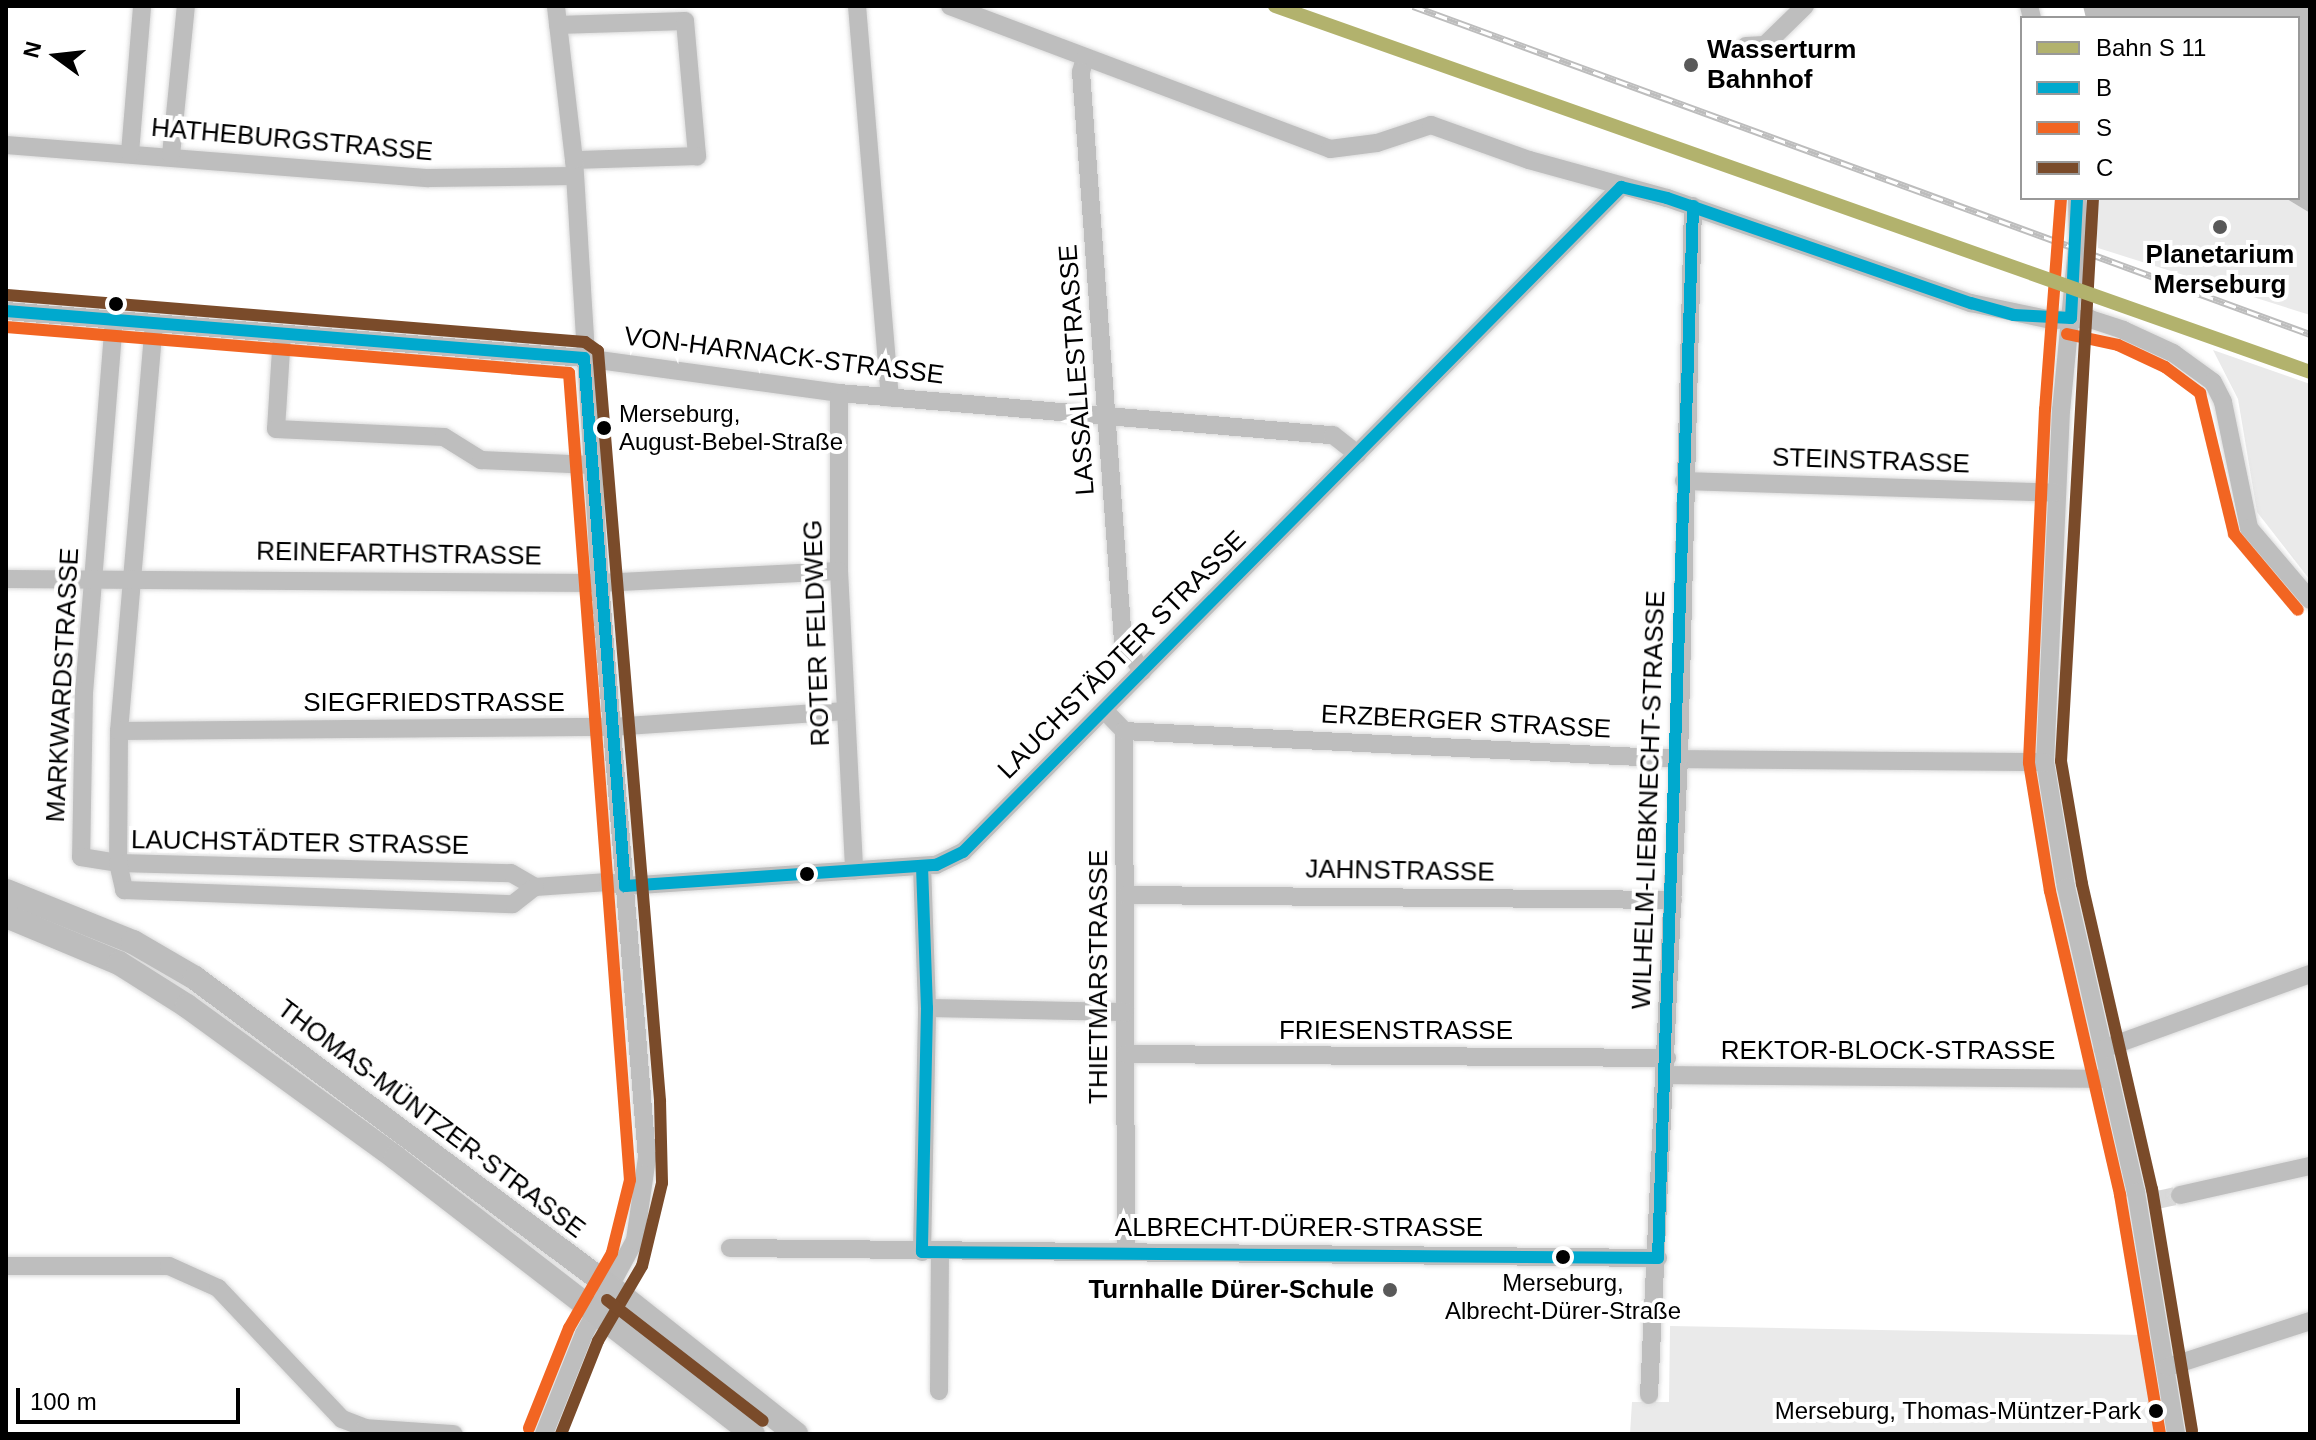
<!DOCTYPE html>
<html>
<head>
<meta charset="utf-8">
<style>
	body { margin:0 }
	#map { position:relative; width:2316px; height:1440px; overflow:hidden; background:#fff; font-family:Arial,sans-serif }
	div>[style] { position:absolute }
	.green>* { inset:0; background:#eaeaea }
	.water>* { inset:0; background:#bcbcbc }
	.minor-tunnel>* { height:18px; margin-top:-9px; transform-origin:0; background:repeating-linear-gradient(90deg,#d9d9d9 0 18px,transparent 0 27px) }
	.roads { filter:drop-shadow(0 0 2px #dbdbdb) drop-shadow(0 0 2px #dbdbdb) }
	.minor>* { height:18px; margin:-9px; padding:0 9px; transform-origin:9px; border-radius:9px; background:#bebebe }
	.major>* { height:24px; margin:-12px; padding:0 12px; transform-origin:12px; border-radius:12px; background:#bdbdbd }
	.rail>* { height:7px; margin-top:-3.5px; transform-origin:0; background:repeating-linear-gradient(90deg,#fff 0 12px,#bdbdbd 0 24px); box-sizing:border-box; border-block:2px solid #bdbdbd }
	.bus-1>* { height:12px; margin:-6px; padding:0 6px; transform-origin:6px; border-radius:6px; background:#00a9ce }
	.bus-2>* { height:12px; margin:-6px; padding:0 6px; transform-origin:6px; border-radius:6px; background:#f26522 }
	.bus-3>* { height:12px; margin:-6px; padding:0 6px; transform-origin:6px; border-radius:6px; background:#7a4b2a }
	.rail-1>* { height:14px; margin:-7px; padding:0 7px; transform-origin:7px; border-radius:7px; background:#b2b26d }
	.dots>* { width:22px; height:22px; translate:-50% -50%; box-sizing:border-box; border:4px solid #fff; border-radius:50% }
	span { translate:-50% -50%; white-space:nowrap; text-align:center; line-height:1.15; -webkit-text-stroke:8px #fff; paint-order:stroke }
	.bus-label { font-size:24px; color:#000 }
	.left { translate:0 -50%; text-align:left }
	.right { translate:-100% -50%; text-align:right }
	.poi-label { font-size:26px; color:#000; font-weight:700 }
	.street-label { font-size:26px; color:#000 }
	.frame { position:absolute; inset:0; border:8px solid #000; pointer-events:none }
	.legend { position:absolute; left:2020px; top:16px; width:280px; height:184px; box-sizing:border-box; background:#fff; border:2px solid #999; margin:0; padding:10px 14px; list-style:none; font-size:24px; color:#000 }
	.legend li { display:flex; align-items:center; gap:16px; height:40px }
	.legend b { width:40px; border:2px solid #999 }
	.north { position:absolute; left:16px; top:16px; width:80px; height:80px; -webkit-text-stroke:6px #fff; paint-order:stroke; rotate:285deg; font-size:22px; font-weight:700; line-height:32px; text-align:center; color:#000 }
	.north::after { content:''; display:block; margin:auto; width:28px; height:36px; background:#000; clip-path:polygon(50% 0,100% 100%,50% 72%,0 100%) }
	.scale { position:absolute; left:16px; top:1388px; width:224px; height:36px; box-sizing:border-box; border:4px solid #000; border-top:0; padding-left:10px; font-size:24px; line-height:28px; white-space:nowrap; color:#000; -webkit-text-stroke:6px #fff; paint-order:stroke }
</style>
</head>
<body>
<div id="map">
	<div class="green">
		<i style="clip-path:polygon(2094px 198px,2285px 198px,2310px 213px,2310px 315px,2098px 248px)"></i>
		<i style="clip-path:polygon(2213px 350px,2310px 384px,2310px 580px,2257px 512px,2238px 399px)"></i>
		<i style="clip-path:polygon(1670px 1326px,2143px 1335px,2158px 1434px,1630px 1434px,1632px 1402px,1669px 1402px)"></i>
	</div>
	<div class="water">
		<i style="clip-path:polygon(2083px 6px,2310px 6px,2310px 213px,2285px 198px,2298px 198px,2298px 18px,2086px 18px)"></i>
	</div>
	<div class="minor-tunnel">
		<i style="left:2157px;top:1200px;width:24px;rotate:-12deg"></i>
	</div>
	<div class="roads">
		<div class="minor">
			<i style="left:857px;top:6px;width:393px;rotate:85.2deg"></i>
			<i style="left:950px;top:6px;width:406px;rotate:20.6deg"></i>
			<i style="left:1330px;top:149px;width:47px;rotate:-7.3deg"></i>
			<i style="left:1377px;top:143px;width:57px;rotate:-18.4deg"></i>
			<i style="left:1431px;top:125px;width:104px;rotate:19.7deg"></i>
			<i style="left:1529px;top:160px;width:143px;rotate:15.4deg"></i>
			<i style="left:1667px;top:198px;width:322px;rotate:19.1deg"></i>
			<i style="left:1971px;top:303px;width:83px;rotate:11.9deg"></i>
			<i style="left:2052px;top:320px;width:38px;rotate:-2deg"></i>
			<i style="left:2090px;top:319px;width:35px;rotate:18deg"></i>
			<i style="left:2123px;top:330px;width:55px;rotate:24.7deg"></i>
			<i style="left:2173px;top:353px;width:49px;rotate:35.9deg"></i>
			<i style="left:2213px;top:382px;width:22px;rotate:63deg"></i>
			<i style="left:2223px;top:402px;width:129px;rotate:78.3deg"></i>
			<i style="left:2249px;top:528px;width:94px;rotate:49.7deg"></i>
			<i style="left:2029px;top:6px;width:12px;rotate:76deg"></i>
			<i style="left:558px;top:25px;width:127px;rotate:-1.8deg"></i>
			<i style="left:685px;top:21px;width:136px;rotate:84.9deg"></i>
			<i style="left:697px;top:156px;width:123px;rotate:178.1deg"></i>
			<i style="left:1746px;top:46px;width:19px;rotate:-3deg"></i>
			<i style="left:1765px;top:45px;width:56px;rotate:-44.3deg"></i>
			<i style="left:1085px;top:58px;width:15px;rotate:106deg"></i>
			<i style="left:1081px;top:72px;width:571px;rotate:85.78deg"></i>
			<i style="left:1123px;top:641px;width:36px;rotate:58deg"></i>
			<i style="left:6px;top:145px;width:424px;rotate:4.5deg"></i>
			<i style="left:429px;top:178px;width:144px;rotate:-0.8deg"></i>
			<i style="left:130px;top:153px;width:147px;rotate:-85.3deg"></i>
			<i style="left:171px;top:155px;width:150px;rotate:-84.3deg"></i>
			<i style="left:2077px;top:198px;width:40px;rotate:88.6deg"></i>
			<i style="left:2078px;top:238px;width:173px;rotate:95.6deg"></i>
			<i style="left:2061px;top:410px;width:352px;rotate:92.6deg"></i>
			<i style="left:2045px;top:762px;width:127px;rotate:80.5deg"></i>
			<i style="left:2066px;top:887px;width:313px;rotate:77.1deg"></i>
			<i style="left:2136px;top:1192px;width:245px;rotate:80.6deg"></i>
			<i style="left:6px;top:311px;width:580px;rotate:4.65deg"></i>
			<i style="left:584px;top:358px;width:257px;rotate:7.8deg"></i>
			<i style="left:839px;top:393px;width:496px;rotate:4.9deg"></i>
			<i style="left:1333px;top:435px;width:31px;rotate:38deg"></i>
			<i style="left:114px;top:320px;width:372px;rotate:94.6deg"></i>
			<i style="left:84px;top:691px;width:166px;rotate:91deg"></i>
			<i style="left:81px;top:857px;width:37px;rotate:9deg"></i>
			<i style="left:118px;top:863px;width:393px;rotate:1.5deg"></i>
			<i style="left:511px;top:873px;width:28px;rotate:30deg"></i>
			<i style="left:535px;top:887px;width:73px;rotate:-3.9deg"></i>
			<i style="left:608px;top:882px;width:17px;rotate:13deg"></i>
			<i style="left:625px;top:886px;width:312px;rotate:-3.9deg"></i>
			<i style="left:936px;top:865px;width:30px;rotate:-26deg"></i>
			<i style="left:963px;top:852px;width:936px;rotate:-45.3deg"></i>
			<i style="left:154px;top:323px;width:409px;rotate:94.9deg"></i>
			<i style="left:119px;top:731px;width:132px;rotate:90.4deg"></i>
			<i style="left:118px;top:863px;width:28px;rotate:77deg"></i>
			<i style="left:124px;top:890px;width:389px;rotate:2.1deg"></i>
			<i style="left:513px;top:904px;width:28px;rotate:-38deg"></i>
			<i style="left:282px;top:334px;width:95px;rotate:93.6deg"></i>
			<i style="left:276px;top:429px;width:168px;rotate:2.7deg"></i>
			<i style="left:444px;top:437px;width:44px;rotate:31.9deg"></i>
			<i style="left:481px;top:460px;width:111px;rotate:2.6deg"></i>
			<i style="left:839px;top:393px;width:178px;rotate:90deg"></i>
			<i style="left:839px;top:571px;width:300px;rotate:87.1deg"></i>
			<i style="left:1684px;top:481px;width:372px;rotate:1.8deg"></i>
			<i style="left:6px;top:579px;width:594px;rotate:0.39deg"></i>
			<i style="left:600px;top:583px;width:239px;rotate:-2.9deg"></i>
			<i style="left:1104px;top:710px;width:29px;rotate:46deg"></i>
			<i style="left:1124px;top:731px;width:521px;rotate:89.78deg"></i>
			<i style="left:119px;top:731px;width:493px;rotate:-0.5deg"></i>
			<i style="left:612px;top:727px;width:234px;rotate:-3.9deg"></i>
			<i style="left:1124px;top:731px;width:556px;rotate:2.89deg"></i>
			<i style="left:1679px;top:759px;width:366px;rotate:0.5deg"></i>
			<i style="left:1126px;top:895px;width:547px;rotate:0.52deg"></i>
			<i style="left:927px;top:1008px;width:198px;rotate:1.2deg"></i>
			<i style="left:2103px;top:1049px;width:220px;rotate:-19.9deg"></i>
			<i style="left:1125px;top:1054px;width:542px;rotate:0.42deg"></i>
			<i style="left:1666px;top:1075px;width:443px;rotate:0.5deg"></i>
			<i style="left:2180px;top:1195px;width:133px;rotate:-12.6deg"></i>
			<i style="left:730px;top:1248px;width:928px;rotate:0.62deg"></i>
			<i style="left:922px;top:1252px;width:244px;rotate:-88.8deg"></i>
			<i style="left:927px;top:1008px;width:142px;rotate:-92deg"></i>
			<i style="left:6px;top:1266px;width:163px"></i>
			<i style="left:169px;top:1266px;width:54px;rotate:24.2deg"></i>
			<i style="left:218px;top:1288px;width:180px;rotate:46.6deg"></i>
			<i style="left:342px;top:1419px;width:25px;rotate:21deg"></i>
			<i style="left:365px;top:1428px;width:89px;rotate:3.9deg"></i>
			<i style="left:2168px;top:1367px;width:149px;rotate:-17.9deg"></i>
			<i style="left:939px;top:1391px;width:139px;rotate:-89.6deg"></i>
			<i style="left:1649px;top:1395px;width:637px;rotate:-87.3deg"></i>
			<i style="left:1679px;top:759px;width:553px;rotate:-88.55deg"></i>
			<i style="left:544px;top:1434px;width:108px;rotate:-68.2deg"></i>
			<i style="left:584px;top:1334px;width:107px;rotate:-61.5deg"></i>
			<i style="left:635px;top:1240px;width:83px;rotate:-81.7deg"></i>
			<i style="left:647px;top:1158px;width:577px;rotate:-94.67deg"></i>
			<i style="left:600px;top:583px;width:424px;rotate:-93.5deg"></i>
			<i style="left:574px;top:160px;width:155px;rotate:-96.7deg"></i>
		</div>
		<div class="major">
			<i style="left:6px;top:891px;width:137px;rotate:21.9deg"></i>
			<i style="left:133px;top:942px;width:72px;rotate:30.1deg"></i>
			<i style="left:195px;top:978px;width:520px;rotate:36.63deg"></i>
			<i style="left:612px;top:1288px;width:235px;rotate:38.4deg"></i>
			<i style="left:6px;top:916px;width:122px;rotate:22.6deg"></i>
			<i style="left:119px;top:963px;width:80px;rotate:32.3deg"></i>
			<i style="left:187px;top:1006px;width:258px;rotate:36deg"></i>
			<i style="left:396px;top:1158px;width:451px;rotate:37.7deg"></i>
		</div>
	</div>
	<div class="rail">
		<i style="left:1413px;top:6px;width:955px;rotate:20.09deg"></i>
	</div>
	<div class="bus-1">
		<i style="left:6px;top:311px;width:580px;rotate:4.65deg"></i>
		<i style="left:2071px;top:318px;width:120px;rotate:-87.1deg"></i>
		<i style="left:584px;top:358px;width:530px;rotate:85.56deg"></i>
		<i style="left:922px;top:866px;width:142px;rotate:88deg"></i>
		<i style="left:927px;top:1008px;width:244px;rotate:91.2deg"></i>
		<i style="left:922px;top:1252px;width:736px;rotate:0.47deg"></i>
		<i style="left:1658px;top:1258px;width:1053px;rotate:-88.09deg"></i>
		<i style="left:625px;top:886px;width:312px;rotate:-3.9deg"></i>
		<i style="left:936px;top:865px;width:30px;rotate:-26deg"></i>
		<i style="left:963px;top:852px;width:936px;rotate:-45.3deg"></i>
		<i style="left:1621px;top:187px;width:47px;rotate:13.4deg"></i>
		<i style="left:1667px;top:198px;width:322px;rotate:19.1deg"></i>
		<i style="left:1971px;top:303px;width:45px;rotate:15.6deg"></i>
		<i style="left:2014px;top:315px;width:57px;rotate:3deg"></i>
	</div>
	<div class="bus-2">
		<i style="left:2061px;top:198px;width:212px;rotate:94.3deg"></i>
		<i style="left:2045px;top:409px;width:354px;rotate:92.6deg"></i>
		<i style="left:2029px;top:763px;width:130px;rotate:80.7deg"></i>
		<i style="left:2050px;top:891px;width:312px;rotate:77deg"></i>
		<i style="left:2120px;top:1195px;width:242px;rotate:80.5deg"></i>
		<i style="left:6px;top:327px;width:565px;rotate:4.67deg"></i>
		<i style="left:569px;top:373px;width:809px;rotate:85.68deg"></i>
		<i style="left:630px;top:1180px;width:75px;rotate:103.9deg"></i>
		<i style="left:612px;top:1253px;width:86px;rotate:119.8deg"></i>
		<i style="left:569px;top:1328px;width:108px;rotate:111.8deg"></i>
		<i style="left:2067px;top:334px;width:52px;rotate:12.2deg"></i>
		<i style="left:2118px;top:345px;width:52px;rotate:25.1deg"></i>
		<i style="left:2165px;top:367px;width:44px;rotate:36.6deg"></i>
		<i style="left:2200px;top:393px;width:145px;rotate:76.4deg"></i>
		<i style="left:2234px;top:534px;width:99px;rotate:49.9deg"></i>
	</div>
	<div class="bus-3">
		<i style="left:2093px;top:198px;width:564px;rotate:93.25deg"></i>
		<i style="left:2061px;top:761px;width:125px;rotate:80.3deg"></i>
		<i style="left:2082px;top:884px;width:313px;rotate:77.1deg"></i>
		<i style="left:2152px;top:1189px;width:245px;rotate:80.6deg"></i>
		<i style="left:7px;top:295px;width:580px;rotate:4.65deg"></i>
		<i style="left:585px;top:342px;width:16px;rotate:35deg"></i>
		<i style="left:598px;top:351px;width:753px;rotate:85.27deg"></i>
		<i style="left:660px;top:1101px;width:82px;rotate:88.6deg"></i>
		<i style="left:662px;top:1183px;width:85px;rotate:103.5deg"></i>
		<i style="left:642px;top:1266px;width:87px;rotate:120.4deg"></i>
		<i style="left:598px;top:1341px;width:100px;rotate:111.7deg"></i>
		<i style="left:607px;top:1300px;width:197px;rotate:37.8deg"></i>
	</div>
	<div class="rail-1">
		<i style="left:1275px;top:6px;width:1098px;rotate:19.47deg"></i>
	</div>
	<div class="dots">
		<i style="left:1691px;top:65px;background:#595959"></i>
		<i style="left:2220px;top:227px;background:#595959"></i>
		<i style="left:116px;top:304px;background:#000"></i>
		<i style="left:604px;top:428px;background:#000"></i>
		<i style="left:807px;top:874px;background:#000"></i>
		<i style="left:1563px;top:1257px;background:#000"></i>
		<i style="left:1390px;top:1290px;background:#595959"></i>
		<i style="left:2156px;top:1411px;background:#000"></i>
	</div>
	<div class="bus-label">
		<span class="left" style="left:619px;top:428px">Merseburg,<br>August-Bebel-Straße</span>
		<span style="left:1563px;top:1297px">Merseburg,<br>Albrecht-Dürer-Straße</span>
		<span class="right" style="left:2141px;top:1411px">Merseburg, Thomas-Müntzer-Park</span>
	</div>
	<div class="poi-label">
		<span class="left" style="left:1707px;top:65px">Wasserturm<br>Bahnhof</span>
		<span style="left:2220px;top:270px">Planetarium<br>Merseburg</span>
		<span class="right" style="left:1374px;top:1290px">Turnhalle Dürer-Schule</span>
	</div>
	<div class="street-label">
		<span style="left:292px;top:140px;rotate:5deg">HATHEBURGSTRASSE</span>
		<span style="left:784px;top:356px;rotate:7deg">VON-HARNACK-STRASSE</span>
		<span style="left:1077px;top:370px;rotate:-94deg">LASSALLESTRASSE</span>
		<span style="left:1871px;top:461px;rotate:2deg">STEINSTRASSE</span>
		<span style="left:399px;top:554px;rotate:1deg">REINEFARTHSTRASSE</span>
		<span style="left:817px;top:633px;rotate:-92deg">ROTER FELDWEG</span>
		<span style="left:1122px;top:655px;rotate:-45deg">LAUCHSTÄDTER STRASSE</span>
		<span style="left:63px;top:685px;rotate:-87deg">MARKWARDSTRASSE</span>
		<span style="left:434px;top:703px">SIEGFRIEDSTRASSE</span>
		<span style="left:1466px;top:722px;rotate:3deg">ERZBERGER STRASSE</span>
		<span style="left:1649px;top:800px;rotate:-88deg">WILHELM-LIEBKNECHT-STRASSE</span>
		<span style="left:300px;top:843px;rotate:1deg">LAUCHSTÄDTER STRASSE</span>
		<span style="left:1400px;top:871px;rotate:1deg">JAHNSTRASSE</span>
		<span style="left:1099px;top:977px;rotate:-90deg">THIETMARSTRASSE</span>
		<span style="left:1396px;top:1031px">FRIESENSTRASSE</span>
		<span style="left:1888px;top:1051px">REKTOR-BLOCK-STRASSE</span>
		<span style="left:431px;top:1119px;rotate:37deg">THOMAS-MÜNTZER-STRASSE</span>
		<span style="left:1299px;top:1228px">ALBRECHT-DÜRER-STRASSE</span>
	</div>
	<div class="frame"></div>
	<ul class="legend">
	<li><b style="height:10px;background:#b2b26d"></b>Bahn S 11</li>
	<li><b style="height:10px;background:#00a9ce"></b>B</li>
	<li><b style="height:10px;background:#f26522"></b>S</li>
	<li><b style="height:10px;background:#7a4b2a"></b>C</li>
	</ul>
	<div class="north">N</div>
	<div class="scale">100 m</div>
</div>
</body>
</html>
